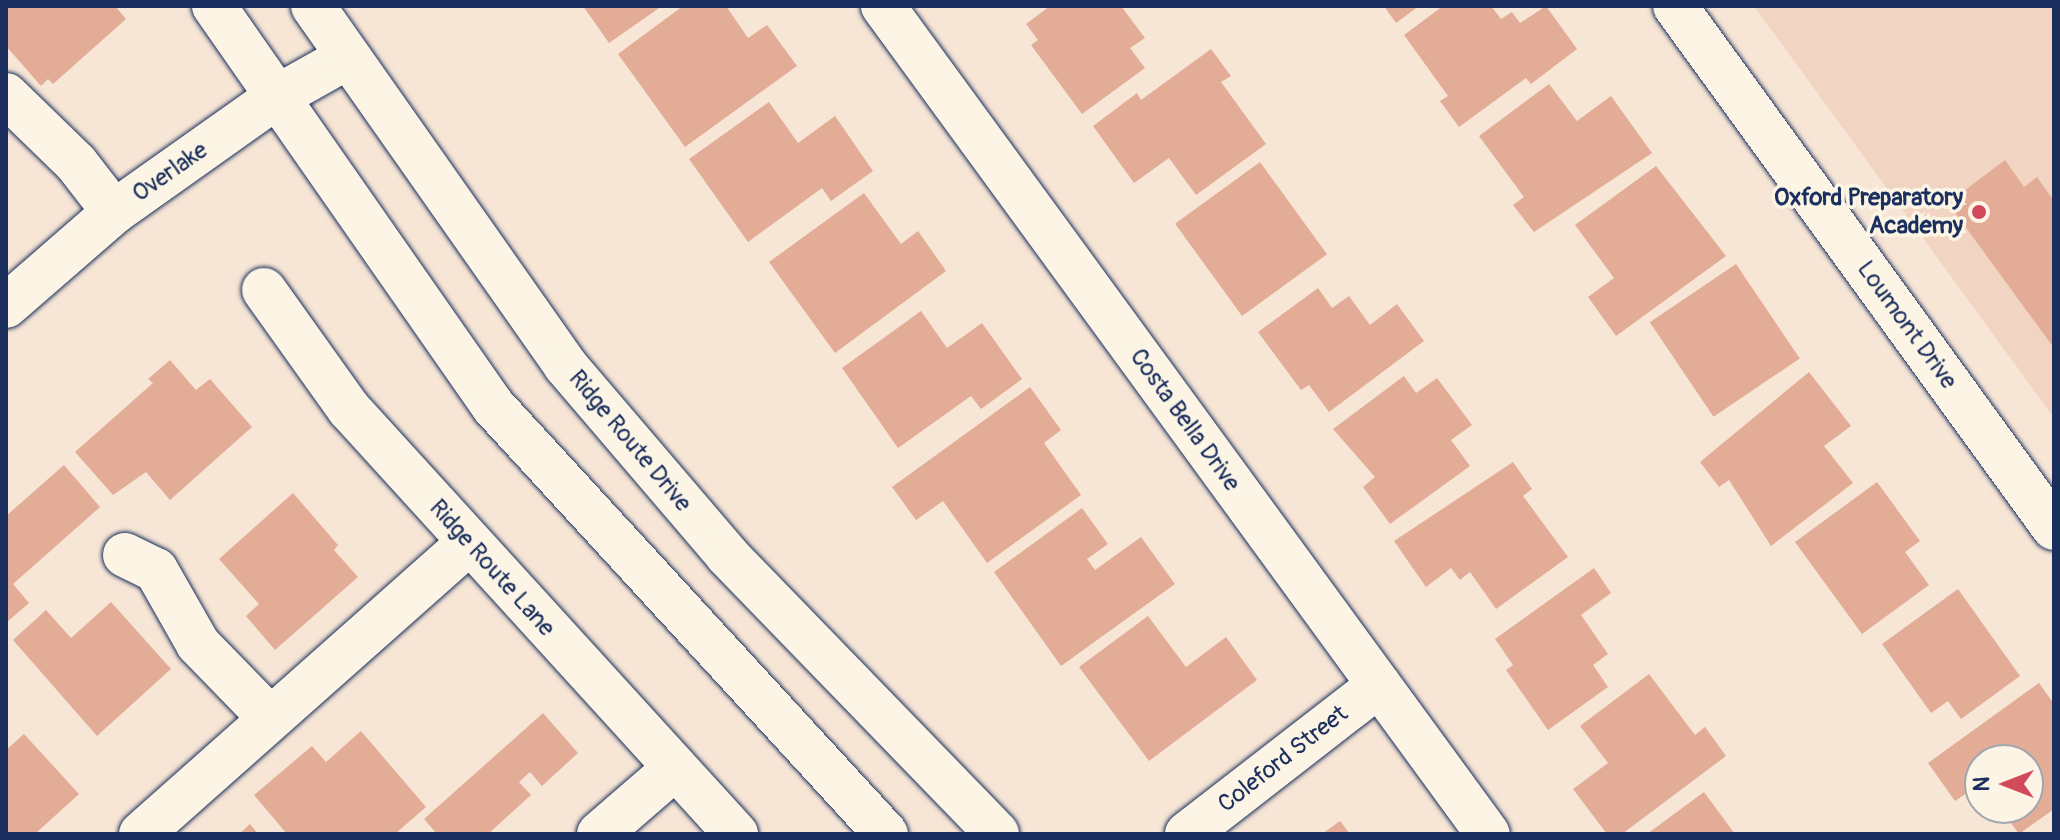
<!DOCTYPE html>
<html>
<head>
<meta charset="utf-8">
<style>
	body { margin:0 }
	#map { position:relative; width:2060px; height:840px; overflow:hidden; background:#f7e6d5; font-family:Pangolin,sans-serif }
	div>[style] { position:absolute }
	.built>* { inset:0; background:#f1d5c2 }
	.building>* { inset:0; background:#e2ac97; transform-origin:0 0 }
	.roads { filter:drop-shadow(0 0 2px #1b2f5e) drop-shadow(0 0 2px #1b2f5e) }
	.minor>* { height:44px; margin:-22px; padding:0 22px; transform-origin:22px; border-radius:22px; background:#fcf5e5 }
	.secondary>* { height:44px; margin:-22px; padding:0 22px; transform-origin:22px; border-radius:22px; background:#fcf5e5 }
	.dots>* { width:22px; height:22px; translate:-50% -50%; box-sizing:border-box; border:4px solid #fcf5e5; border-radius:50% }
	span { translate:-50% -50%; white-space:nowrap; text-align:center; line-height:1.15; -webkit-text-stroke:7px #fcf5e5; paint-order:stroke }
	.street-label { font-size:24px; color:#1b2f5e }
	.poi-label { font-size:24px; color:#1b2f5e; font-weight:700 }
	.right { translate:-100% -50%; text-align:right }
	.frame { position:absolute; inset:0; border:8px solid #1b2f5e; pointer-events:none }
	.north { position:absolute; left:1964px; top:744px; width:80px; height:80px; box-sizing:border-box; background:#fcf5e5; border:2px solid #a2a6af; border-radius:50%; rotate:270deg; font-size:22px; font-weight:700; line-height:32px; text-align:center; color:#1b2f5e }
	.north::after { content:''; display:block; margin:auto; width:28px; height:36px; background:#d1495b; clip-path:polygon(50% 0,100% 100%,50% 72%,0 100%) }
</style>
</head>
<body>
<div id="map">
	<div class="built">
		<i style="clip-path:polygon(1754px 6px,2054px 6px,2054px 418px)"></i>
	</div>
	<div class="building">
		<i style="clip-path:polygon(6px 6px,115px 6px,126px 19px,53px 84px,48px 79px,41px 86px,6px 46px)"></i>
		<i style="clip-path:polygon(583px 6px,662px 6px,609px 43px)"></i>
		<i style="clip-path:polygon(683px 6px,726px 6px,748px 38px,767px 25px,797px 66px,685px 147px,618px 54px)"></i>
		<i style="clip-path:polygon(1050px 6px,1121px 6px,1145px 38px,1130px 48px,1145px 68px,1082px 114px,1031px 45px,1038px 40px,1026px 24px)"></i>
		<i style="clip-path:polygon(1384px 6px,1419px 6px,1396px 23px)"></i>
		<i style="clip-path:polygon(1443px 6px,1491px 6px,1501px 19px,1512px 12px,1520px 23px,1546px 6px,1577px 49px,1531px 84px,1526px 78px,1459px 127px,1440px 101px,1448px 96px,1404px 35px)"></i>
		<i style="clip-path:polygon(1211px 49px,1231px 76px,1221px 82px,1266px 144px,1196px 195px,1169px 158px,1134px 183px,1093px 126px,1137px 93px,1141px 100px)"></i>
		<i style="clip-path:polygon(1549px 84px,1577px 121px,1611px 96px,1652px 153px,1534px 232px,1513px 205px,1524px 197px,1479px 136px)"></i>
		<i style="clip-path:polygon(769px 102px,798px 143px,835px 116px,873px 171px,831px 201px,822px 188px,748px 242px,689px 159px)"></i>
		<i style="clip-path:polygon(2005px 160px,2024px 187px,2037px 177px,2054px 201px,2054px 348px,1948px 203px)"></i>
		<i style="left:1260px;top:162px;width:114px;height:105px;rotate:54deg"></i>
		<i style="clip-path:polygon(1656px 166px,1726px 256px,1616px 336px,1588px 297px,1614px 278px,1575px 225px)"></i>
		<i style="clip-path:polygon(864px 193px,901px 244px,918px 231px,946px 271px,835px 353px,769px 262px)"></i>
		<i style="left:1736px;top:264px;width:114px;height:104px;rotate:56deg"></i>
		<i style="clip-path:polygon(1318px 288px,1332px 308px,1349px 296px,1370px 325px,1397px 304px,1424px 341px,1329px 412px,1309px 385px,1301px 390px,1258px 332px)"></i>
		<i style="clip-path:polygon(921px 311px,947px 348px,982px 323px,1022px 379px,981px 409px,971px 396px,898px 448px,842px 368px)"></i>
		<i style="clip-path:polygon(170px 360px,196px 390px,210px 379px,252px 427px,170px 500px,146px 472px,113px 495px,75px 452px,153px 383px,148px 379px)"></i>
		<i style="clip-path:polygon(1809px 372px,1851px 426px,1824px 446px,1853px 483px,1771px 546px,1729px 480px,1719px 487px,1700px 462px)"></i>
		<i style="clip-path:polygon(1404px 376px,1416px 393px,1437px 378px,1472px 425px,1451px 440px,1470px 466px,1390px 524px,1363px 487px,1375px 477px,1333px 429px)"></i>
		<i style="clip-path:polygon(1030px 387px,1061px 430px,1044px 443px,1081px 495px,987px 563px,943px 501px,916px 520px,892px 487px)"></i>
		<i style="clip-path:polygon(1513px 462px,1532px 489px,1523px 496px,1568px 557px,1496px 609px,1470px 572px,1460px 580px,1451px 568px,1426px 587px,1394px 541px)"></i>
		<i style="clip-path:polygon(64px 465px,100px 507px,13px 584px,29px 603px,6px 623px,6px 516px)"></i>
		<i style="clip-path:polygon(1877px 482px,1920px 541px,1905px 552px,1929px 585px,1862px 634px,1795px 542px)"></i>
		<i style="clip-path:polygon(293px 493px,338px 545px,334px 550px,358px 577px,275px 650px,246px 616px,259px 604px,219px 559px)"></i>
		<i style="clip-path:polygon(1082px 508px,1108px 544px,1087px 559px,1095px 570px,1141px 537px,1175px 584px,1061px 666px,994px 572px)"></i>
		<i style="clip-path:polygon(1594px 568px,1611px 593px,1581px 615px,1608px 654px,1593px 665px,1608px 687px,1548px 730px,1506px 670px,1513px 665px,1495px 639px)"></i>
		<i style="clip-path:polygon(1958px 589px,2020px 676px,1961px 719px,1948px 701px,1931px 713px,1882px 644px)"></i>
		<i style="clip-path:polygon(111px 602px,171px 669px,97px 736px,13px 640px,46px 610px,71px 638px)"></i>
		<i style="clip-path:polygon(1148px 616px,1186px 667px,1226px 637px,1257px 680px,1149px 761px,1079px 667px)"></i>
		<i style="clip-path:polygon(1649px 674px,1695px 735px,1705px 727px,1726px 756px,1622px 834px,1607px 834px,1573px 789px,1608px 763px,1580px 726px)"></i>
		<i style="clip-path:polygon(2039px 683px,2054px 704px,2054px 809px,2019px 834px,2000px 808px,2028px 808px,2028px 760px,1980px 760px,1980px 784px,1955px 801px,1928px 763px)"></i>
		<i style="clip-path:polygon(543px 713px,578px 753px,542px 786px,530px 772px,519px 782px,531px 795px,488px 834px,437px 834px,424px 819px)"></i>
		<i style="clip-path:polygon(361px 731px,426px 807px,395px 834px,287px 834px,254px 795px,312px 746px,326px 762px)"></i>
		<i style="clip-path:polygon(24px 734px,79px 794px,35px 834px,6px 834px,6px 750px)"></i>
		<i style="clip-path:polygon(1704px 792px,1735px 834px,1647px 834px)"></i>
		<i style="clip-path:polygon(1340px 821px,1350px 834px,1322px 834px)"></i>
		<i style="clip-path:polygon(250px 824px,258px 834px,239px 834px)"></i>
	</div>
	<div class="roads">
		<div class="minor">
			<i style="left:883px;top:6px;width:1025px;rotate:53.85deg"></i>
			<i style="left:1675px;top:6px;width:645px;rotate:54.02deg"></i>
			<i style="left:6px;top:95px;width:98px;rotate:44.2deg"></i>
			<i style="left:76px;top:163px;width:62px;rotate:52.2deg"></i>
			<i style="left:264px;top:290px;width:146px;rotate:54.5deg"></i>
			<i style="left:349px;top:409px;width:575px;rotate:47.68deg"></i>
			<i style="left:6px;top:306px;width:143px;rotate:-41deg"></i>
			<i style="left:114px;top:212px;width:197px;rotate:-35.3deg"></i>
			<i style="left:275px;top:98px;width:84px;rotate:-29.3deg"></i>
			<i style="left:125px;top:555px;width:34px;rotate:26deg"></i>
			<i style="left:156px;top:570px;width:85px;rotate:60.4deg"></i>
			<i style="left:198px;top:644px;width:102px;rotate:45.8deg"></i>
			<i style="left:141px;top:834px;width:438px;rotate:-41.6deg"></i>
			<i style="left:599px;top:834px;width:99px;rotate:-40.9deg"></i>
			<i style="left:1187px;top:834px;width:243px;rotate:-37.8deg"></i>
		</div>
		<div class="secondary">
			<i style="left:214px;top:6px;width:488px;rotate:55.1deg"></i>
			<i style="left:493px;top:406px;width:581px;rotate:47.44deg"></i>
			<i style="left:313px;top:6px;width:439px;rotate:54.9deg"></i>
			<i style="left:565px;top:365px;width:250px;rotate:49.5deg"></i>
			<i style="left:727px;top:555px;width:388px;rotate:45.9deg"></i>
		</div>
	</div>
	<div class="dots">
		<i style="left:1979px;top:212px;background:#d1495b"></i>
	</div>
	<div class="street-label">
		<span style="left:170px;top:172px;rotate:-35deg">Overlake</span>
		<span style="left:1907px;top:325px;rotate:54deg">Loumont Drive</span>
		<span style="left:1185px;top:420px;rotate:54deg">Costa Bella Drive</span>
		<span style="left:630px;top:441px;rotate:50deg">Ridge Route Drive</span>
		<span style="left:492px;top:568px;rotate:48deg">Ridge Route Lane</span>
		<span style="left:1283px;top:759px;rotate:-38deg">Coleford Street</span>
	</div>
	<div class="poi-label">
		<span class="right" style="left:1963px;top:212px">Oxford Preparatory<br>Academy</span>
	</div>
	<div class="frame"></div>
	<div class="north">N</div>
</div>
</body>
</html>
